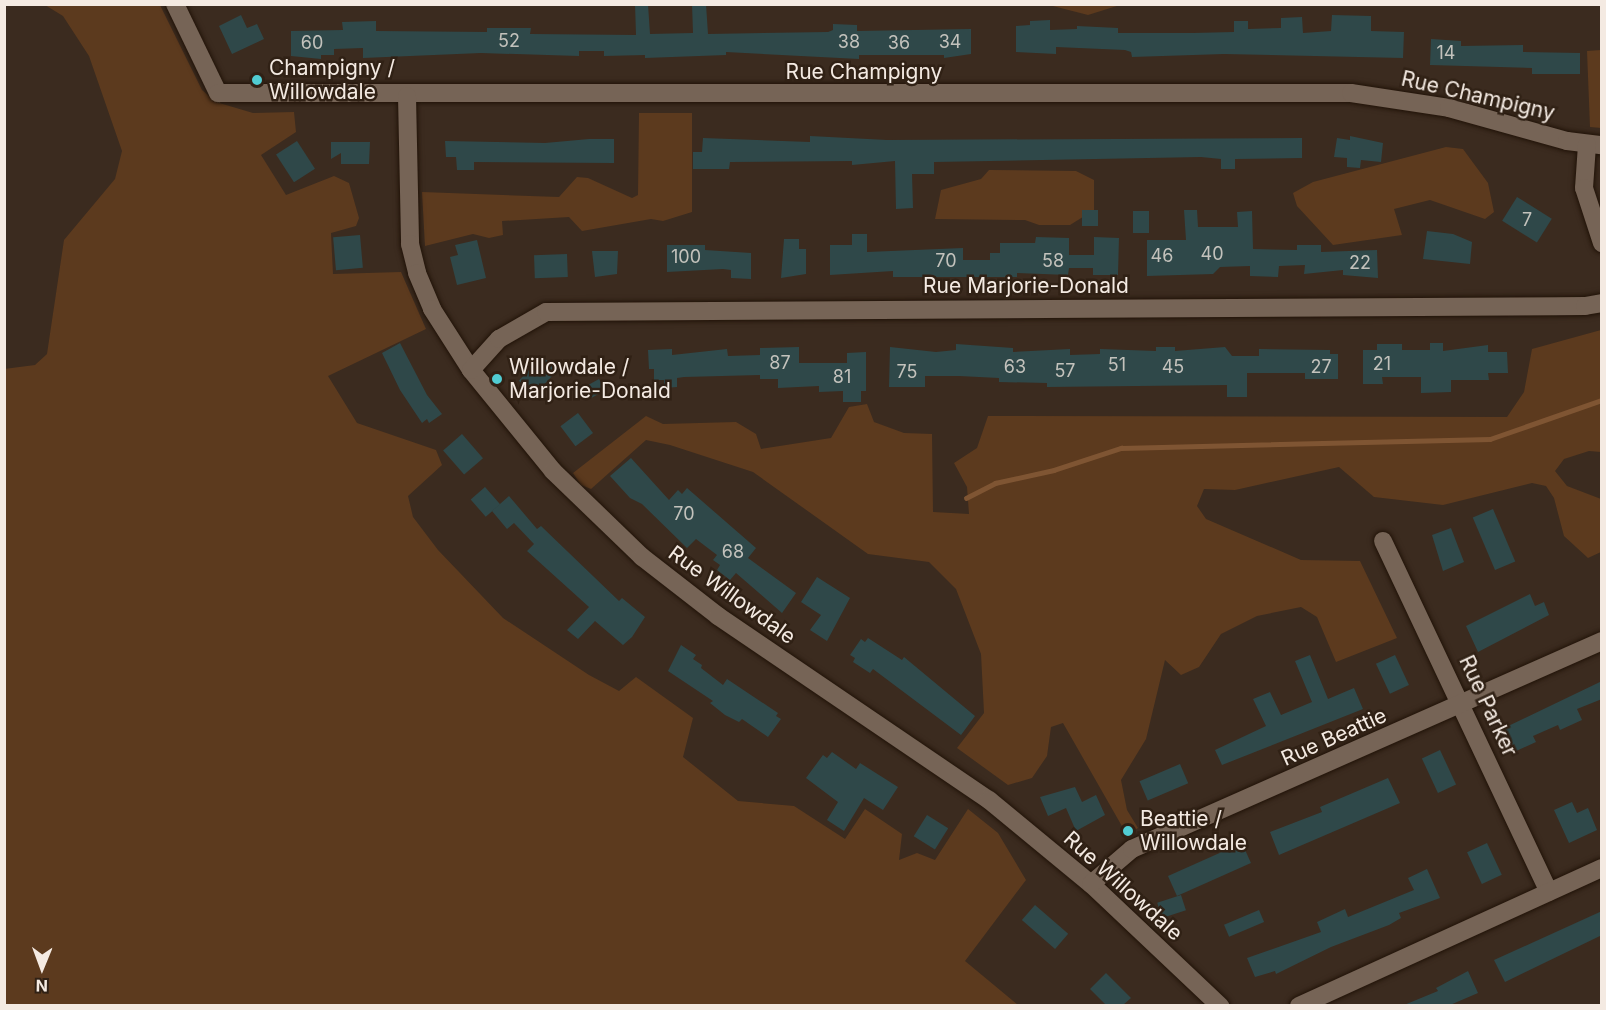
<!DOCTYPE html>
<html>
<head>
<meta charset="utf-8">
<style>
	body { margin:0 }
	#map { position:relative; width:1606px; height:1010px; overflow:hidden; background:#3b2b1f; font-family:Inter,sans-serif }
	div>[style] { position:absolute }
	.green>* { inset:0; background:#5c3a1e }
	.stream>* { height:4.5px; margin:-2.25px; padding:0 2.25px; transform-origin:2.25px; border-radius:2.25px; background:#7f5533 }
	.building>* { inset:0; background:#2f4849; transform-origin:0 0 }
	.roads { filter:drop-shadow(0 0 2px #211308) drop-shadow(0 0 2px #211308) }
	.minor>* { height:18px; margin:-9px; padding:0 9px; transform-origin:9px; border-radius:9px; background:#766456 }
	.dots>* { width:16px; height:16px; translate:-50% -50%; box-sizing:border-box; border:3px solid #302115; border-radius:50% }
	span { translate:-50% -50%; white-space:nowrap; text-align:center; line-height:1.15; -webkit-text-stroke:5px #302115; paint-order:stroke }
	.number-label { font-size:18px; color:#c3c2bc }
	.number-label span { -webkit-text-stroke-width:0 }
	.poi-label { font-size:21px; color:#f4eae2 }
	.left { translate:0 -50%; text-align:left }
	.street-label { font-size:21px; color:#f4eae2 }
	.frame { position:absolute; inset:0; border:6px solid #f4eae2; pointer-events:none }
	.north { position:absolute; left:12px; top:938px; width:60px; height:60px; -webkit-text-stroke:4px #302115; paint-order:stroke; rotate:181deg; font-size:16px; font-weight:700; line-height:24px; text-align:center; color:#f4eae2 }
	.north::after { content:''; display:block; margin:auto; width:21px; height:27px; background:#f4eae2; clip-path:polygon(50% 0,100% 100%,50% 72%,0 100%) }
</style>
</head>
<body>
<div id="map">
	<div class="green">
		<i style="clip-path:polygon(20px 5px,160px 5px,202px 90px,216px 102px,253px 113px,294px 112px,296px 132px,261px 155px,286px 195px,334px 176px,349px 183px,359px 218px,356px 226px,331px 233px,333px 274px,401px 272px,426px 329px,328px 376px,357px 423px,436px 450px,442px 465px,408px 496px,413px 517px,438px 550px,503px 618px,589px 675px,619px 691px,636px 677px,693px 718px,683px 757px,738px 801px,794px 806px,845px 839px,865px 809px,902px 834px,899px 860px,917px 853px,935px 860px,968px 809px,998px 833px,1026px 880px,965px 961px,1018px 1005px,5px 1005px,4px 369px,35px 365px,47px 354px,64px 240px,115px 179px,122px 151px,89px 56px,63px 16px,45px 5px)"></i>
		<i style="clip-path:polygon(1049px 5px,1120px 5px,1088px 15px)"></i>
		<i style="clip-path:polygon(1601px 50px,1601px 128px,1590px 127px,1587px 51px)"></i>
		<i style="clip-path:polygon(639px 113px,692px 113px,692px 212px,663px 221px,651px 219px,582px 231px,569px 217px,502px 221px,503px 235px,489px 238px,473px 234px,425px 246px,422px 192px,559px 197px,577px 177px,588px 178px,632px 198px,638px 195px)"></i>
		<i style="clip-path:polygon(1446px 147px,1463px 149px,1488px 183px,1494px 212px,1485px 219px,1430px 200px,1394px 209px,1402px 235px,1333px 245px,1297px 206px,1293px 193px,1313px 182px)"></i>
		<i style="clip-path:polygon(989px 170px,1076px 171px,1094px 180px,1094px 210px,1070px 225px,1039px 225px,1025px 220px,935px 219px,941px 190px,981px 179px)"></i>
		<i style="clip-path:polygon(1601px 330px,1601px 452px,1589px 451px,1564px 459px,1555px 471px,1567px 486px,1601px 499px,1601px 552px,1588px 558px,1564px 536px,1554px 498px,1546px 486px,1532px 483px,1443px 505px,1374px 497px,1339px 467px,1235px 490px,1204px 489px,1197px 506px,1206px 519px,1301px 560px,1360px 561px,1397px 638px,1336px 662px,1317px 617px,1301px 607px,1257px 616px,1221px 634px,1199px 667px,1181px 675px,1165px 660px,1146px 739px,1121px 780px,1127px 810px,1138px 828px,1127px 835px,1063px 723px,1051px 727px,1047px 756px,1032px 778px,1008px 785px,957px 748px,984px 713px,981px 654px,956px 589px,929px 562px,868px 554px,753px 472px,670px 445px,646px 440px,591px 489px,581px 485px,573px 473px,646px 416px,663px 424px,736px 422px,756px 434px,761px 449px,831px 438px,849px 407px,867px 404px,874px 422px,904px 433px,932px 434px,933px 512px,969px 514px,967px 487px,954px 463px,977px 448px,988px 416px,1507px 417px,1524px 392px,1532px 349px)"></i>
	</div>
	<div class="stream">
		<i style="left:966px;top:498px;width:33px;rotate:-27deg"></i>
		<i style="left:995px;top:483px;width:60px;rotate:-12.4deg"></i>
		<i style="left:1054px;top:470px;width:71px;rotate:-18.2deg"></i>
		<i style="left:1121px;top:448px;width:369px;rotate:-1.4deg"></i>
		<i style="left:1490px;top:439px;width:119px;rotate:-19.2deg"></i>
	</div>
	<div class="building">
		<i style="clip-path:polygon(635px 4px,648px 4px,650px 34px,693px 33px,692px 4px,706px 4px,708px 34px,828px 32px,833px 30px,833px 24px,857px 25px,857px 31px,971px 29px,971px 54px,944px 58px,944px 55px,859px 55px,859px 59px,726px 52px,726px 55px,645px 58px,645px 55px,604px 56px,604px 51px,579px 51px,579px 56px,481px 53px,363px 58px,363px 48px,334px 49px,334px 55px,321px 55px,321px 59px,291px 56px,291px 31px,343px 30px,342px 22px,376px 21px,376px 31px,487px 32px,487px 28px,531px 28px,530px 34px,636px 35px)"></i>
		<i style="clip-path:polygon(241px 15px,247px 28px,257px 24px,264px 39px,232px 54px,219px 26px)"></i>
		<i style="clip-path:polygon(1332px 15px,1371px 16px,1371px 31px,1404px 32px,1403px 58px,1224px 54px,1132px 57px,1131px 52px,1125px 50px,1056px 47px,1056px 54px,1016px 52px,1016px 26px,1030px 25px,1030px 21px,1050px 20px,1050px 30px,1077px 29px,1077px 26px,1118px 28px,1118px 33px,1193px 33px,1234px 32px,1234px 21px,1248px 21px,1248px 29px,1281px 28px,1281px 18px,1302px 17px,1303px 33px,1331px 31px)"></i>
		<i style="clip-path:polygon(1431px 39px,1461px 41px,1461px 46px,1523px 45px,1523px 52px,1580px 53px,1580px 74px,1532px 74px,1532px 68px,1430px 65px)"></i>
		<i style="clip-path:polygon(810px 136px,887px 140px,1302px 138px,1302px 158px,1235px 159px,1235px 169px,1221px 169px,1221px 159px,1201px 157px,934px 162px,934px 174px,912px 174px,913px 208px,896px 209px,895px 161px,852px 165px,852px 161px,730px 162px,729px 169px,693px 169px,693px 152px,702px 152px,703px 138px,810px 142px)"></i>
		<i style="clip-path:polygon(1350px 136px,1383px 143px,1381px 162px,1361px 160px,1360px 168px,1347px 167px,1347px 158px,1334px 157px,1337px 138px,1350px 140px)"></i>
		<i style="clip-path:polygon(589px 139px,614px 139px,614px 163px,474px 162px,474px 170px,457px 170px,456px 157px,446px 157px,445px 141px,545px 143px)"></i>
		<i style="left:297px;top:141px;width:33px;height:25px;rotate:57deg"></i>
		<i style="clip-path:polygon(331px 142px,370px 142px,369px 164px,341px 164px,341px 153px,331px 159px)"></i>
		<i style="left:1517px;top:197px;width:41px;height:28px;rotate:32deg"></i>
		<i style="left:1082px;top:210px;width:16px;height:16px"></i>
		<i style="clip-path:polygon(1184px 210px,1197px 210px,1198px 227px,1238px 227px,1237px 212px,1252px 211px,1253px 249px,1297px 250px,1297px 245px,1321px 245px,1321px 252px,1377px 250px,1378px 278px,1343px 275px,1343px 270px,1304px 274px,1305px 265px,1279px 266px,1278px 277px,1250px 276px,1250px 266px,1220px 267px,1213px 274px,1147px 276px,1147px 240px,1186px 240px)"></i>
		<i style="left:1133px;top:211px;width:16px;height:22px"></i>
		<i style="clip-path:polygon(1427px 231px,1453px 234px,1472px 242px,1470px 264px,1423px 259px)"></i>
		<i style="clip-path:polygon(852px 234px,867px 234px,867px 252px,963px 248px,963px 260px,990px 260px,990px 253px,1000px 253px,1000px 243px,1035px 243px,1036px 237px,1069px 238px,1069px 255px,1094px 255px,1094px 237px,1119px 238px,1118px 275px,1093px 275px,1093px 268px,1069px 268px,1068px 275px,1017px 273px,1017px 277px,893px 277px,893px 271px,830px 275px,830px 245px,852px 245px)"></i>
		<i style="left:360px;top:235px;width:33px;height:27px;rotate:85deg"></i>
		<i style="clip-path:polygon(784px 239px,799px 239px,799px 249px,806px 249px,806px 274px,781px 278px)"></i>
		<i style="clip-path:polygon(477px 240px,486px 278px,457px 285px,450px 257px,458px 255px,455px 245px)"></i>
		<i style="clip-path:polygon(667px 245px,705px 245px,705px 250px,751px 253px,751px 279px,731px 278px,731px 270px,723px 269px,667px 272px)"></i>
		<i style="clip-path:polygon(592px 251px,618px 251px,617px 274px,595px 277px)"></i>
		<i style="left:567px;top:254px;width:23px;height:33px;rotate:88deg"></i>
		<i style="clip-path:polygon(400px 343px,427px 395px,442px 414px,429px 423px,427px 419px,422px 423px,400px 390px,382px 353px)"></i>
		<i style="clip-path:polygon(1430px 343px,1443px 343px,1443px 351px,1488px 345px,1488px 352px,1507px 352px,1508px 373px,1488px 373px,1489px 380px,1451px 380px,1451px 392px,1421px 393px,1421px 377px,1382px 377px,1383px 384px,1363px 384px,1363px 350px,1377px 350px,1377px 344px,1402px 344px,1402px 350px,1430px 350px)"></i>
		<i style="clip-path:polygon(956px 344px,1013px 348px,1013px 352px,1070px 349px,1070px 355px,1100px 354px,1100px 349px,1156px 351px,1156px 347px,1175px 347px,1175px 351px,1225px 347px,1232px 356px,1259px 356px,1259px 349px,1330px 350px,1330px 354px,1338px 354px,1338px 379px,1305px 379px,1305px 373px,1247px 373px,1247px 397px,1227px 397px,1227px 385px,1047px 387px,1047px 383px,999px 382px,999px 378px,959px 376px,925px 376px,925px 387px,889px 387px,890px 347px,936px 352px,956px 350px)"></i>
		<i style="clip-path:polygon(799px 347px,799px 363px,847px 363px,847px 353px,866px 352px,866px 391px,861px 391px,861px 402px,843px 402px,843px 391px,819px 392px,819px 386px,778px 388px,778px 379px,760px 379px,760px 375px,684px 377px,677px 378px,677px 387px,664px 388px,664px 380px,654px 380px,654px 369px,649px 369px,648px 350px,672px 349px,672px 355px,727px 349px,728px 356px,760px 355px,760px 348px)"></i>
		<i style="left:542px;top:356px;width:21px;height:34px;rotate:43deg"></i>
		<i style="left:599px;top:379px;width:13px;height:17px;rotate:61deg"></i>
		<i style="left:578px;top:413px;width:25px;height:22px;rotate:53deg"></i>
		<i style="left:462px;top:434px;width:32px;height:25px;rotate:49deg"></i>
		<i style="clip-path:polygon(631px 458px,669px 500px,678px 490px,682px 494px,687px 488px,756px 548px,748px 558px,796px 593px,782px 613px,736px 573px,730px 580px,717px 570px,720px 565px,713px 560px,717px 555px,696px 539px,687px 548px,642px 504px,630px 498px,610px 476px)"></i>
		<i style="left:485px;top:487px;width:23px;height:19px;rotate:49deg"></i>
		<i style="clip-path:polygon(509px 496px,537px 529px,541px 526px,619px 601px,622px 598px,645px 617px,632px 637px,623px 645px,595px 621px,578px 639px,567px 630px,589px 607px,527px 551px,534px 544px,514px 523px,507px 529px,492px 511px)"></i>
		<i style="left:1493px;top:509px;width:57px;height:22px;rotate:67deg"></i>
		<i style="clip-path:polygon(1451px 528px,1464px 562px,1443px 571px,1432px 535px)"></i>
		<i style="clip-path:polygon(817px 577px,850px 598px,827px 641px,810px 630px,821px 615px,801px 602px)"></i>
		<i style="clip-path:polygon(1530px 594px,1535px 606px,1544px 602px,1549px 615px,1478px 652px,1466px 626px)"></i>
		<i style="clip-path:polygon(868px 638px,902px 660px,904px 657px,975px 716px,961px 735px,873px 669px,870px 673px,853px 662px,855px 658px,850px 655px,861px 639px,865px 642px)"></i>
		<i style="clip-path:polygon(681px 645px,696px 655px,693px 659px,702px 665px,701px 668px,723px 685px,727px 679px,778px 713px,776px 716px,781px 719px,768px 737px,742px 719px,739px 722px,725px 715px,710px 703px,713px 701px,668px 671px)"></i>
		<i style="clip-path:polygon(1310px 655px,1328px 699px,1354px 688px,1363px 709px,1222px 765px,1215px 750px,1266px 726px,1253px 699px,1270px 692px,1281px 715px,1312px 702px,1295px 661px)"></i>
		<i style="left:1395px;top:655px;width:33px;height:21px;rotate:65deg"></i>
		<i style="clip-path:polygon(1602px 681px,1602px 699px,1577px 709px,1582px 720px,1560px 730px,1558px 725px,1533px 736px,1536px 742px,1514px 752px,1504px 728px)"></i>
		<i style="left:1440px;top:750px;width:38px;height:20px;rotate:65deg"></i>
		<i style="clip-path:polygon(832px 752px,856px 769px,860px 763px,898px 787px,883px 810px,864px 798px,844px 831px,827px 820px,838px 802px,806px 778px,823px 755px,827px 758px)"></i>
		<i style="left:1180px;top:764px;width:21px;height:44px;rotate:67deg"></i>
		<i style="clip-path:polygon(1388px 778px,1400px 803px,1279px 855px,1270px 832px,1322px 812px,1320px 807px)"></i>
		<i style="clip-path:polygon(1075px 787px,1082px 802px,1096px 795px,1105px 815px,1076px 831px,1066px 808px,1048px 816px,1040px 797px)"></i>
		<i style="clip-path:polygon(1572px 802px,1577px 813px,1588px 808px,1597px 830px,1569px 843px,1554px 810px)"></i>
		<i style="left:927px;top:815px;width:25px;height:25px;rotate:32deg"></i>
		<i style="left:1242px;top:843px;width:22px;height:81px;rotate:66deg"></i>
		<i style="left:1487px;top:843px;width:35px;height:22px;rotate:65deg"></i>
		<i style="clip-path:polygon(1427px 869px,1440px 898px,1399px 913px,1401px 918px,1389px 925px,1331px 947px,1276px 974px,1275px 971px,1255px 977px,1247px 958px,1321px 932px,1317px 922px,1345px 909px,1348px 917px,1414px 890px,1408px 878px)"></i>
		<i style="left:1181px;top:895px;width:16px;height:25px;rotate:72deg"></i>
		<i style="left:1035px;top:905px;width:44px;height:20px;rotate:41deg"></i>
		<i style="left:1259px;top:910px;width:13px;height:38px;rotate:67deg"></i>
		<i style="clip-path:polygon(1602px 911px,1602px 935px,1505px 982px,1494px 960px)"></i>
		<i style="clip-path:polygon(1468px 971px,1478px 993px,1450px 1005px,1404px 1005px,1438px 991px,1436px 988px)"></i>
		<i style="clip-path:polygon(1106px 973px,1131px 998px,1123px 1005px,1106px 1005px,1090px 989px)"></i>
	</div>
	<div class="roads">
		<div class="minor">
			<i style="left:175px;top:4px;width:99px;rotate:64.2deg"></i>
			<i style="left:218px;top:93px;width:1133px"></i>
			<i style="left:1351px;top:93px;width:99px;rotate:8.7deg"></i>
			<i style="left:1449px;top:108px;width:123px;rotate:15.6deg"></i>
			<i style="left:1567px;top:141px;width:35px;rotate:7deg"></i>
			<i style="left:407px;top:96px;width:148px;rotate:88.8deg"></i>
			<i style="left:410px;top:244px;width:30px;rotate:76deg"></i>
			<i style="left:417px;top:273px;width:39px;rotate:67deg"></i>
			<i style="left:432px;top:309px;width:72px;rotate:57.4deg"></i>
			<i style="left:471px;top:370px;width:130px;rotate:50.9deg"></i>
			<i style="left:553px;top:471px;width:124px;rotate:44deg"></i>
			<i style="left:642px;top:557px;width:96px;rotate:37.8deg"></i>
			<i style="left:718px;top:616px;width:328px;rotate:34.2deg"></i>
			<i style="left:989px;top:800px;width:132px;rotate:39.5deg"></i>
			<i style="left:1091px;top:884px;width:178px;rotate:43.4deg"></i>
			<i style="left:1587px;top:145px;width:43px;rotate:94deg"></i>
			<i style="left:1584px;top:188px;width:58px;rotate:71.9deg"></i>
			<i style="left:471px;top:370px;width:42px;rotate:-47.9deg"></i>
			<i style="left:499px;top:339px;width:54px;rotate:-29.9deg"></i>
			<i style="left:546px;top:312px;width:1039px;rotate:-0.33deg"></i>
			<i style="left:1585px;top:306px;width:17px;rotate:-10deg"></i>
			<i style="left:1383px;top:541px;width:388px;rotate:64.7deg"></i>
			<i style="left:1091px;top:884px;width:54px;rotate:-40.5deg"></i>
			<i style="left:1132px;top:849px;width:514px;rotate:-23.87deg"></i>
			<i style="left:1299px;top:1006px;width:333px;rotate:-24.5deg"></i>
		</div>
	</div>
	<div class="dots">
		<i style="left:257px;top:80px;background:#51ccd2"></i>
		<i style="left:497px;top:379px;background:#51ccd2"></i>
		<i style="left:1128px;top:831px;background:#51ccd2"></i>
	</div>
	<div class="number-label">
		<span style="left:509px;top:41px">52</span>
		<span style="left:849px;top:42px">38</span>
		<span style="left:950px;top:42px">34</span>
		<span style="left:312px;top:43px">60</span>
		<span style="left:899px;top:43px">36</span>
		<span style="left:1446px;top:53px">14</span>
		<span style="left:1527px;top:220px">7</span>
		<span style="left:1212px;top:254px">40</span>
		<span style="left:1162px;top:256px">46</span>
		<span style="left:686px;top:257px">100</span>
		<span style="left:946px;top:261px">70</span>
		<span style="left:1053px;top:261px">58</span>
		<span style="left:1360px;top:263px">22</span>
		<span style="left:780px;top:363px">87</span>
		<span style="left:1382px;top:364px">21</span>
		<span style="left:1117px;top:365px">51</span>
		<span style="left:1015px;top:367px">63</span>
		<span style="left:1173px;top:367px">45</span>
		<span style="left:1321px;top:367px">27</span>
		<span style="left:1065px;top:371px">57</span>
		<span style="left:907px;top:372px">75</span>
		<span style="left:842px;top:377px">81</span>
		<span style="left:684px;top:514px">70</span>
		<span style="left:733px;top:552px">68</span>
	</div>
	<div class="poi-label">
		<span class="left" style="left:269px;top:80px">Champigny /<br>Willowdale</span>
		<span class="left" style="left:509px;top:379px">Willowdale /<br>Marjorie-Donald</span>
		<span class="left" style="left:1140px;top:831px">Beattie /<br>Willowdale</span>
	</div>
	<div class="street-label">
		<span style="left:864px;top:72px">Rue Champigny</span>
		<span style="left:1478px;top:96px;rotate:13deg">Rue Champigny</span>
		<span style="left:1026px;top:286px">Rue Marjorie-Donald</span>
		<span style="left:732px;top:595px;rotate:36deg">Rue Willowdale</span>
		<span style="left:1488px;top:706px;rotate:65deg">Rue Parker</span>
		<span style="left:1334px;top:737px;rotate:-24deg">Rue Beattie</span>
		<span style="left:1123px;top:886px;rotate:42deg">Rue Willowdale</span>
	</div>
	<div class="frame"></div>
	<div class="north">N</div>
</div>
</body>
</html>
